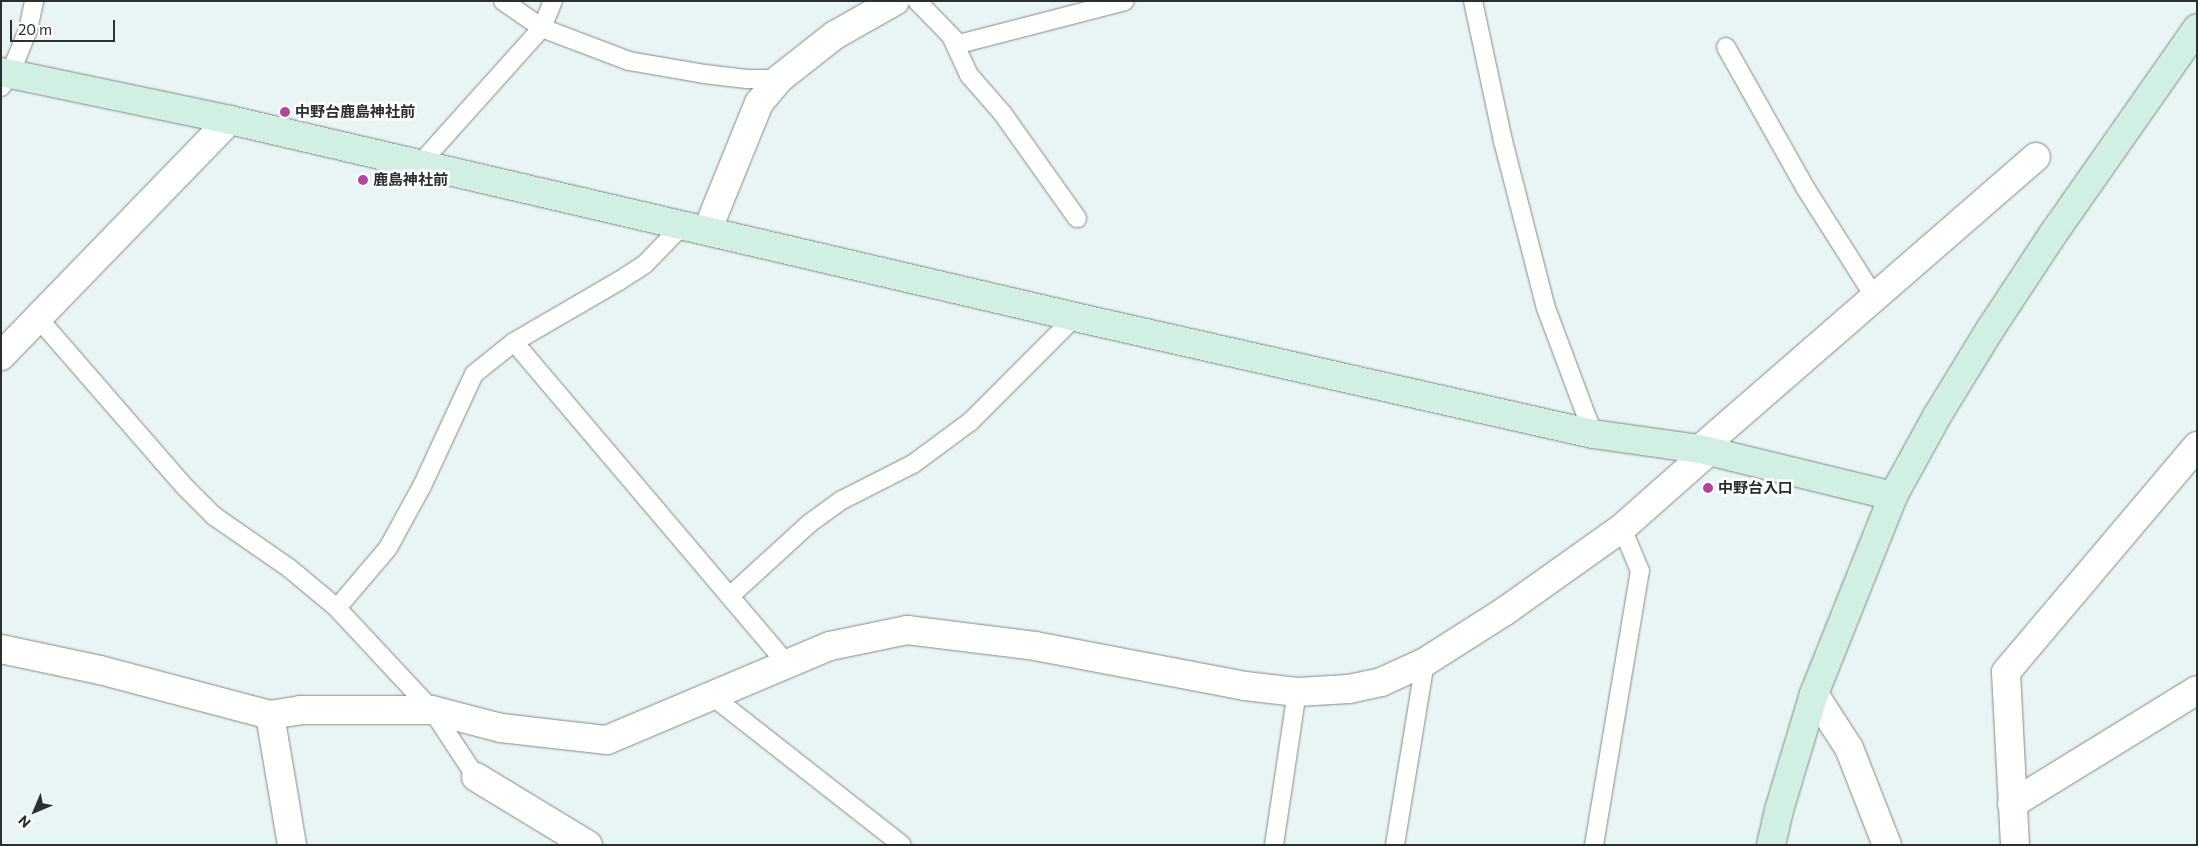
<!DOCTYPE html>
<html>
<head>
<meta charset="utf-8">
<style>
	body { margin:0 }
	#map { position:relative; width:2198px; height:846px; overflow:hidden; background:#e9f4f4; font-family:Commissioner,"Noto Sans JP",sans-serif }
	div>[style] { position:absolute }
	.roads { filter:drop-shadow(0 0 1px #808b8a) drop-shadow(0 0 1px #808b8a) }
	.lane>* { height:18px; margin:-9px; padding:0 9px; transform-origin:9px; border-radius:9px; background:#fff }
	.street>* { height:28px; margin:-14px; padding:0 14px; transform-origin:14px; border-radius:14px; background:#fff }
	.secondary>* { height:28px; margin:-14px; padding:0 14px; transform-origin:14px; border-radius:14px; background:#d2efe4 }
	.dots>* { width:14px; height:14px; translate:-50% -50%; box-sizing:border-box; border:2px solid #fff; border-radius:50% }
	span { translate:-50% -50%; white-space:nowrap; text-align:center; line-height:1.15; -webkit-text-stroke:5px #fff; paint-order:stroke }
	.poi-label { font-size:15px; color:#2a2f2f; font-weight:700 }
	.left { translate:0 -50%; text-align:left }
	.frame { position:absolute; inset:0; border:2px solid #2a2f2f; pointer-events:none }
	.north { position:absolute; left:10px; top:786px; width:50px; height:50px; -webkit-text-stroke:4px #fff; paint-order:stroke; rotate:225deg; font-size:14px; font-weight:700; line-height:20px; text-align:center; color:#2a2f2f }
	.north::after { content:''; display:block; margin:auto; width:18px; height:22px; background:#2a2f2f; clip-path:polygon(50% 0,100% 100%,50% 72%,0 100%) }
	.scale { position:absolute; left:10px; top:20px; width:105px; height:22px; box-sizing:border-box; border:2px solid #2a2f2f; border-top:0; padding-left:6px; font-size:15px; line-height:18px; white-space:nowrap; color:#2a2f2f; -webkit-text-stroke:4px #fff; paint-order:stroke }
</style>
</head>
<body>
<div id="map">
	<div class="roads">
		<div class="lane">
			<i style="left:503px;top:1px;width:47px;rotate:34.7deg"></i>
			<i style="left:542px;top:28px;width:93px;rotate:20.8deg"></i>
			<i style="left:629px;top:61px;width:76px;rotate:9.8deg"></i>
			<i style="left:704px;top:74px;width:43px;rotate:6.6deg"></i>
			<i style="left:747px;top:79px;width:32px"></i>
			<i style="left:917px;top:1px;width:60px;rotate:45.7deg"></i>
			<i style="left:959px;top:44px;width:171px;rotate:-14.5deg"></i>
			<i style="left:1473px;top:1px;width:143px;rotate:77.9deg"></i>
			<i style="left:1503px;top:141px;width:172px;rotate:75.6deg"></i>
			<i style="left:1546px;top:308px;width:134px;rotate:69.5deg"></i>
			<i style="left:951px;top:36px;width:43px;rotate:65.2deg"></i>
			<i style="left:969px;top:75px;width:52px;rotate:48.9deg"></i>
			<i style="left:1003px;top:114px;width:128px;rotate:54.6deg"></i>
			<i style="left:1726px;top:47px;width:163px;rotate:60.6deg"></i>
			<i style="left:1806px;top:189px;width:127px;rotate:57.6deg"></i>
			<i style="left:1px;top:87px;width:16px;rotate:-55deg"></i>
			<i style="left:10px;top:74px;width:48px;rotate:-67.8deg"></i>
			<i style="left:28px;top:30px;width:30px;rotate:-78deg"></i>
			<i style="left:418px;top:166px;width:186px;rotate:-48.1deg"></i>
			<i style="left:542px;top:28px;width:29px;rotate:-68deg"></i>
			<i style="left:38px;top:318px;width:225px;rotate:49deg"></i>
			<i style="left:186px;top:488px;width:40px;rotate:45deg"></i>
			<i style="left:214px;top:516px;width:91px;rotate:34.7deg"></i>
			<i style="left:289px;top:568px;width:62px;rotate:39.8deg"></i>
			<i style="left:514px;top:342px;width:424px;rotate:49.7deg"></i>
			<i style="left:730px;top:596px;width:108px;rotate:-42.4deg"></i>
			<i style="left:810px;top:523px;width:39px;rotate:-36deg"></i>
			<i style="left:842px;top:500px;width:80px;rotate:-26.9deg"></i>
			<i style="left:913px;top:464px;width:71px;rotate:-36.4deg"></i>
			<i style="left:970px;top:422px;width:148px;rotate:-45deg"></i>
			<i style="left:712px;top:696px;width:241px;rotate:38.1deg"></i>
			<i style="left:476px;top:777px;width:80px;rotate:-123.3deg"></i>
			<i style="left:432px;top:710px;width:139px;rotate:-133deg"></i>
			<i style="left:337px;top:608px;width:79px;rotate:-49.6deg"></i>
			<i style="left:388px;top:548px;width:71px;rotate:-61.3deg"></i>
			<i style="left:422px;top:486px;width:123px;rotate:-65.1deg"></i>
			<i style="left:474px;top:374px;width:51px;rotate:-38.7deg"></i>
			<i style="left:514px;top:342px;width:121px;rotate:-30.2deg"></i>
			<i style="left:619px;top:281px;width:31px;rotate:-33deg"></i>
			<i style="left:645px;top:264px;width:53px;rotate:-45.8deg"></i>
			<i style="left:1274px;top:845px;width:155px;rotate:-81.5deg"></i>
			<i style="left:1395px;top:845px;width:185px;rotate:-80.7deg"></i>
			<i style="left:1594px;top:845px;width:278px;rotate:-80.5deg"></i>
			<i style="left:1640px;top:571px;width:47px;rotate:-112.7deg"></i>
		</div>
		<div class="street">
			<i style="left:707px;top:231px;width:138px;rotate:-67.9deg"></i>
			<i style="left:759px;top:103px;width:31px;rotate:-50deg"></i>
			<i style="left:779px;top:79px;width:71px;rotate:-38.2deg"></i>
			<i style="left:835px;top:35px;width:69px;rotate:-29.5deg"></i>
			<i style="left:1px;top:356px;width:329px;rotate:-45.9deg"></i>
			<i style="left:1700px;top:449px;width:445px;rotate:-41deg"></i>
			<i style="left:1px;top:649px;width:101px;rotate:12deg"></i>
			<i style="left:100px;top:670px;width:176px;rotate:14.8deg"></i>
			<i style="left:270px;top:715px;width:30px;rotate:-9deg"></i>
			<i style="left:300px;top:710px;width:132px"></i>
			<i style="left:432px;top:710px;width:71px;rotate:14.6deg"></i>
			<i style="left:501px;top:728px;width:107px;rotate:6.5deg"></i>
			<i style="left:607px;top:740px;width:242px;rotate:-22.9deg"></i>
			<i style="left:830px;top:646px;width:79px;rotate:-11.7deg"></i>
			<i style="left:907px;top:630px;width:129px;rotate:7.1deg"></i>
			<i style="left:1035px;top:646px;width:214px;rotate:10.8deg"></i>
			<i style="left:1245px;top:686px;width:52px;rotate:6.6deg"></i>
			<i style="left:1297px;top:692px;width:52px;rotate:-3.3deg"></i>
			<i style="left:1349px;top:689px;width:33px;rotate:-12deg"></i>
			<i style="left:1381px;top:682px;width:48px;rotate:-24.4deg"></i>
			<i style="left:1425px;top:662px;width:95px;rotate:-32.5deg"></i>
			<i style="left:1505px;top:611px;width:143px;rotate:-35.4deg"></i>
			<i style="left:1622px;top:528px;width:116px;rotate:-41.5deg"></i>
			<i style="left:1814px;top:694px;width:64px;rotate:57.1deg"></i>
			<i style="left:1849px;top:748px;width:104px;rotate:68.6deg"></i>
			<i style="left:270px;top:715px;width:132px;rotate:80.4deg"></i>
			<i style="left:476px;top:777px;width:131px;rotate:31.3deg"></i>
			<i style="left:2012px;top:804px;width:217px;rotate:-31.6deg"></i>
			<i style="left:2015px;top:845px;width:173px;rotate:-93deg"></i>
			<i style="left:2006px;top:672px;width:296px;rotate:-49.8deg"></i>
		</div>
		<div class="secondary">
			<i style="left:1px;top:72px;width:234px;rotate:11.8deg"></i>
			<i style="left:230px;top:120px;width:868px;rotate:13.12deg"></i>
			<i style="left:1075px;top:317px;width:531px;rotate:12.73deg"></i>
			<i style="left:1593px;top:434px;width:108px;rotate:8deg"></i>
			<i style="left:1700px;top:449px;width:199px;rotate:13.7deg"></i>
			<i style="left:1771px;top:845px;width:36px;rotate:-77deg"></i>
			<i style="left:1779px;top:810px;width:121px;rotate:-73.2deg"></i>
			<i style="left:1814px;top:694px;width:213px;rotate:-68.2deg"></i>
			<i style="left:1893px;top:496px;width:91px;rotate:-61.2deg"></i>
			<i style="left:1937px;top:416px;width:103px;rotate:-58.5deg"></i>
			<i style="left:1991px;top:328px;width:113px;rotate:-56.6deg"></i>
			<i style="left:2053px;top:234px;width:251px;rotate:-55deg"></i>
		</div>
	</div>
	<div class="dots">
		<i style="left:285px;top:112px;background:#b544a0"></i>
		<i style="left:363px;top:180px;background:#b544a0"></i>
		<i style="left:1708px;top:488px;background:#b544a0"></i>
	</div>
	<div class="poi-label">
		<span class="left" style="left:295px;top:112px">中野台鹿島神社前</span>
		<span class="left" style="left:373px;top:180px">鹿島神社前</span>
		<span class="left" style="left:1718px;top:488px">中野台入口</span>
	</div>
	<div class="frame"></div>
	<div class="north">N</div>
	<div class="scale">20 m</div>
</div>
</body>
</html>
